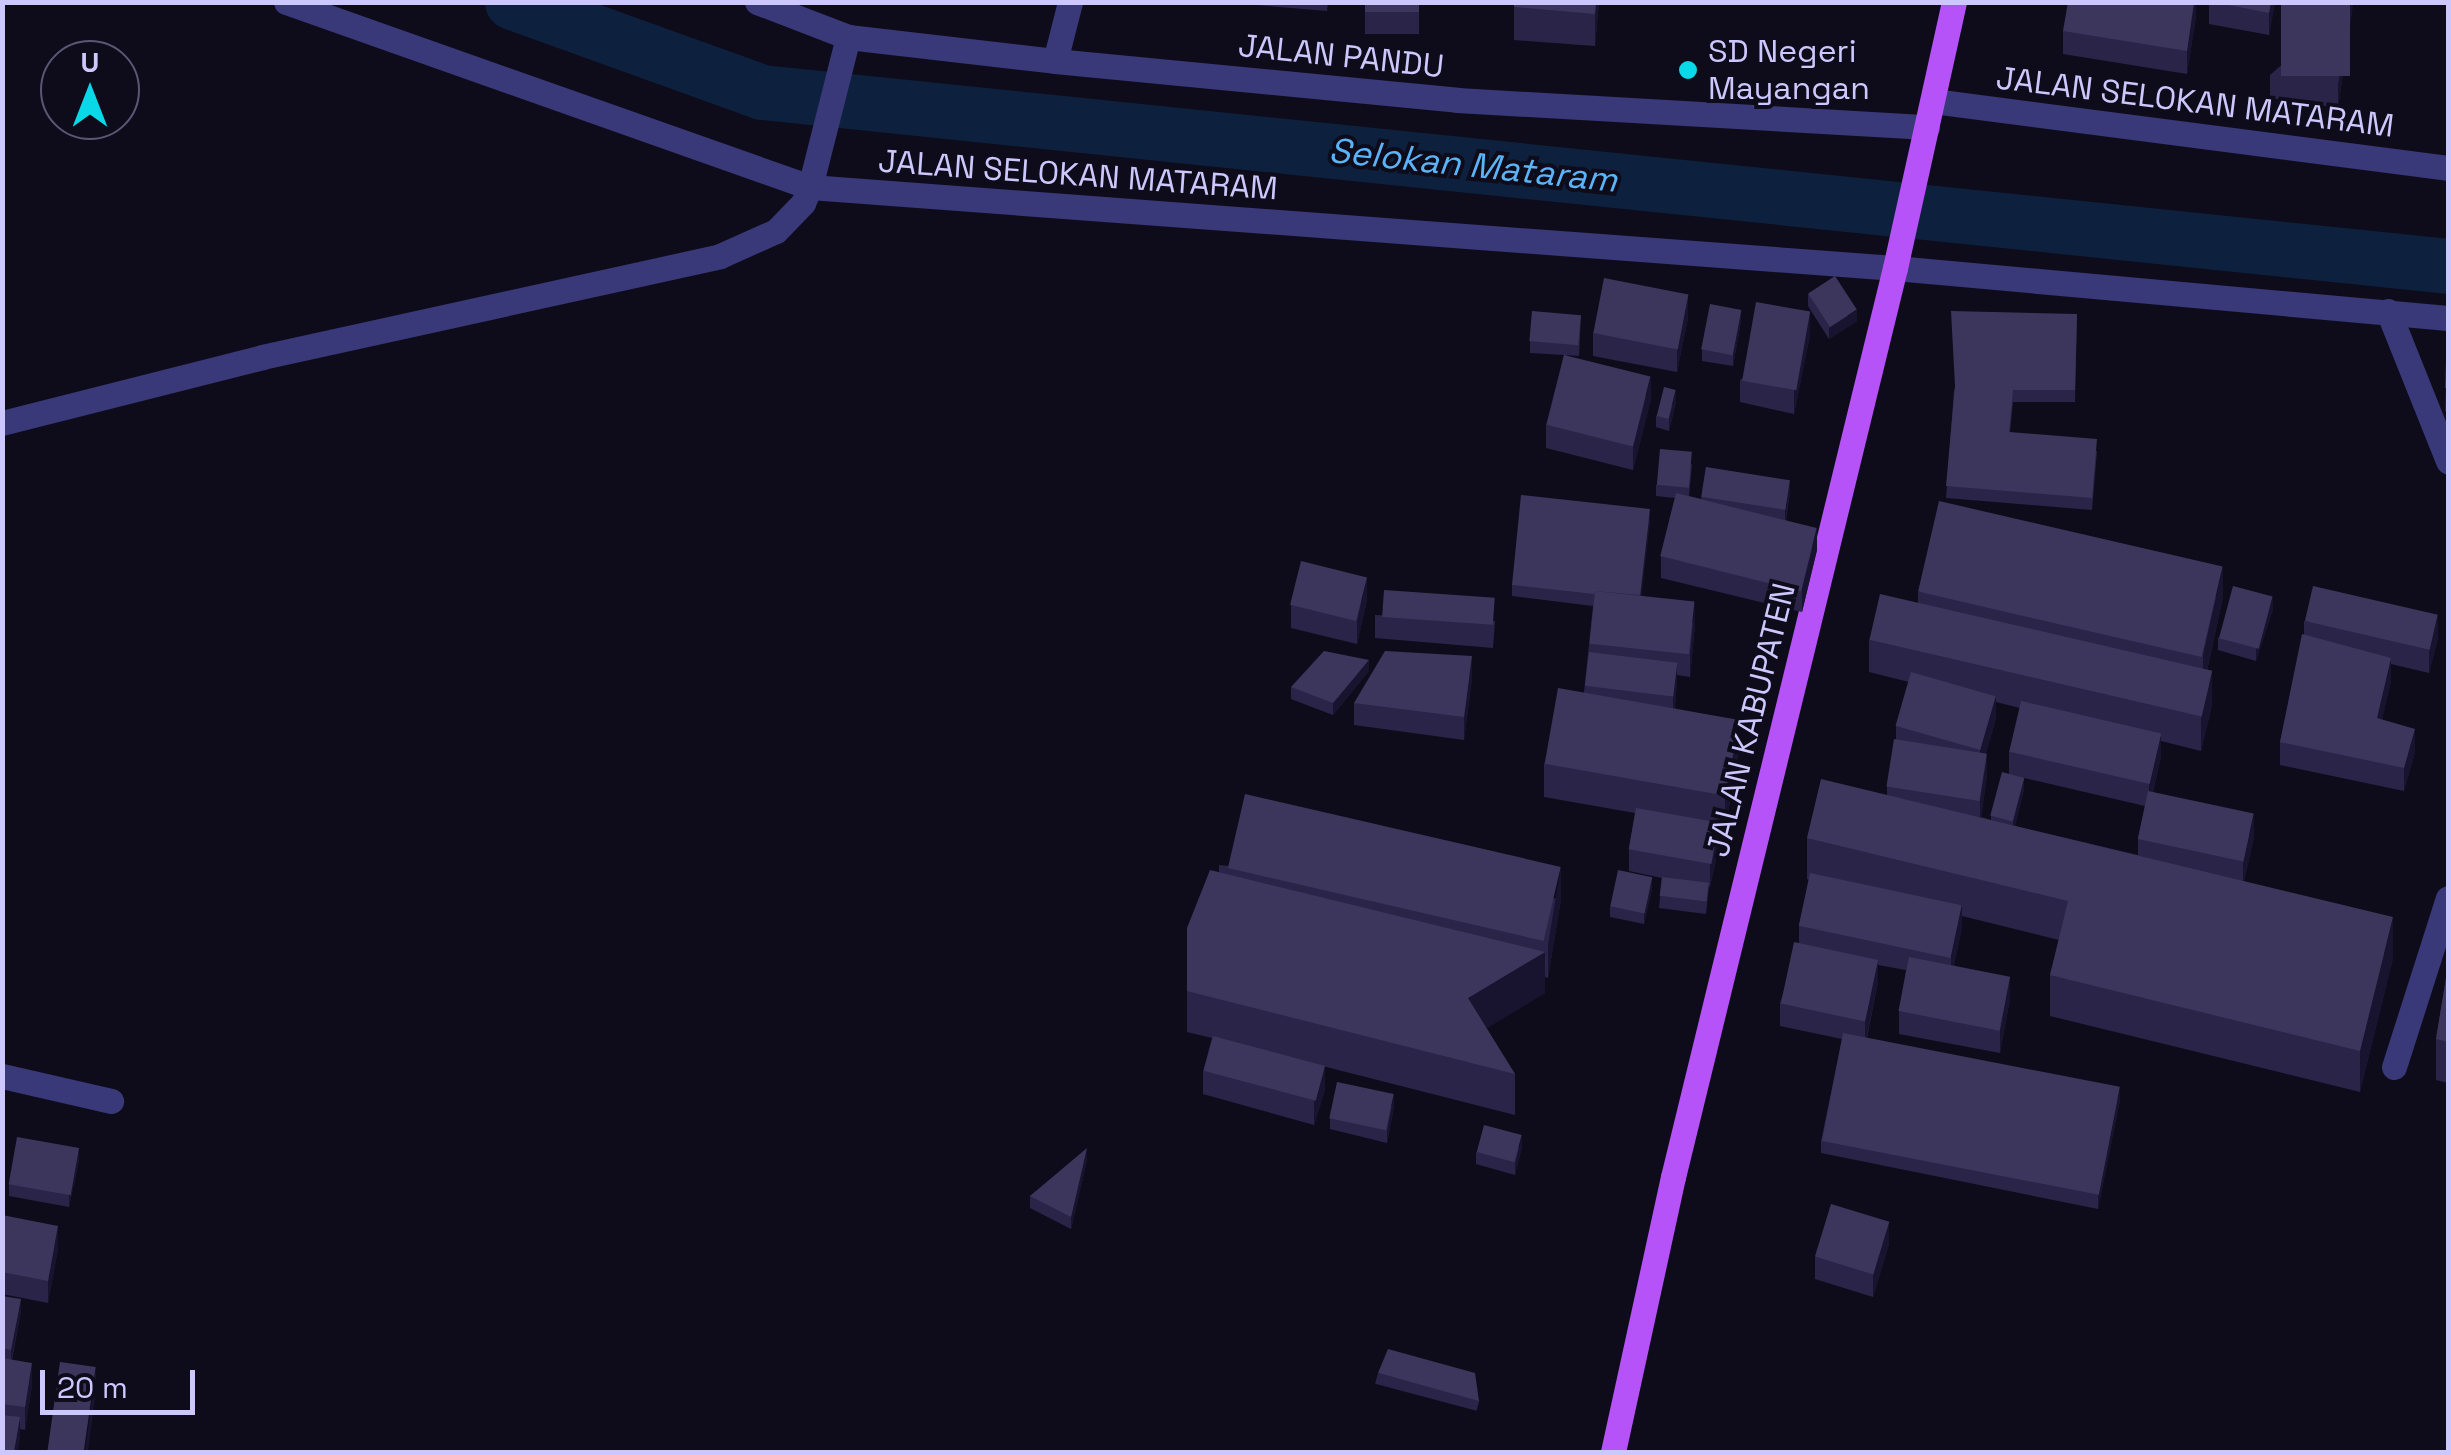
<!DOCTYPE html>
<html>
<head>
<meta charset="utf-8">
<style>
	body { margin:0 }
	#map { position:relative; width:2451px; height:1455px; overflow:hidden; background:#0e0c1b; font-family:"Space Grotesk",sans-serif }
	div>[style] { position:absolute }
	.canal>* { height:55px; margin:-27.5px; padding:0 27.5px; transform-origin:27.5px; border-radius:27.5px; background:#0d213e }
	.minor>* { height:25px; margin:-12.5px; padding:0 12.5px; transform-origin:12.5px; border-radius:12.5px; background:#393878 }
	.major>* { height:25px; margin:-12.5px; padding:0 12.5px; transform-origin:12.5px; border-radius:12.5px; background:#b653f8 }
	.wall>* { inset:0; background:#2a2449; transform-origin:0 0 }
	.shaded-wall>* { inset:0; background:#18132e }
	.building>* { inset:0; background:#3c365c; transform-origin:0 0 }
	.dots>* { width:28px; height:28px; translate:-50% -50%; box-sizing:border-box; border:5px solid #0e0c1b; border-radius:50% }
	span { translate:-50% -50%; white-space:nowrap; text-align:center; line-height:1.15; -webkit-text-stroke:8px #0e0c1b; paint-order:stroke }
	.poi-label { font-size:32px; color:#ccc8fd }
	.left { translate:0 -50%; text-align:left }
	.street-label { font-size:32px; color:#ccc8fd }
	.water-label { font-size:35px; color:#5ab4f8; font-style:italic }
	.frame { position:absolute; inset:0; border:5px solid #ccc8fd; pointer-events:none }
	.north { position:absolute; left:40px; top:40px; width:100px; height:100px; box-sizing:border-box; background:#0e0c1b; border:2px solid #5a5775; border-radius:50%; rotate:0deg; font-size:28px; font-weight:700; line-height:40px; text-align:center; color:#ccc8fd }
	.north::after { content:''; display:block; margin:auto; width:35px; height:45px; background:#09d8e8; clip-path:polygon(50% 0,100% 100%,50% 72%,0 100%) }
	.scale { position:absolute; left:40px; top:1370px; width:155px; height:45px; box-sizing:border-box; border:5px solid #ccc8fd; border-top:0; padding-left:12px; font-size:30px; line-height:35px; white-space:nowrap; color:#ccc8fd; -webkit-text-stroke:8px #0e0c1b; paint-order:stroke }
</style>
</head>
<body>
<div id="map">
	<div class="canal">
		<i style="left:512px;top:2px;width:266px;rotate:19.8deg"></i>
		<i style="left:762px;top:92px;width:1695px;rotate:5.89deg"></i>
	</div>
	<div class="minor">
		<i style="left:286px;top:2px;width:556px;rotate:19.45deg"></i>
		<i style="left:810px;top:187px;width:1088px;rotate:4.27deg"></i>
		<i style="left:1895px;top:268px;width:555px;rotate:5.17deg"></i>
		<i style="left:757px;top:2px;width:97px;rotate:21deg"></i>
		<i style="left:848px;top:37px;width:208px;rotate:6.6deg"></i>
		<i style="left:1055px;top:61px;width:404px;rotate:5.5deg"></i>
		<i style="left:1457px;top:100px;width:471px;rotate:3.3deg"></i>
		<i style="left:1055px;top:61px;width:61px;rotate:-75.7deg"></i>
		<i style="left:1933px;top:101px;width:519px;rotate:7.41deg"></i>
		<i style="left:2388px;top:311px;width:162px;rotate:68.2deg"></i>
		<i style="left:2px;top:423px;width:268px;rotate:-14.2deg"></i>
		<i style="left:262px;top:357px;width:469px;rotate:-12.4deg"></i>
		<i style="left:720px;top:256px;width:61px;rotate:-24.1deg"></i>
		<i style="left:776px;top:231px;width:39px;rotate:-46deg"></i>
		<i style="left:803px;top:203px;width:17px;rotate:-66deg"></i>
		<i style="left:810px;top:187px;width:155px;rotate:-75.8deg"></i>
		<i style="left:2394px;top:1067px;width:177px;rotate:-72.3deg"></i>
		<i style="left:2px;top:1076px;width:112px;rotate:12.9deg"></i>
	</div>
	<div class="major">
		<i style="left:1613px;top:1452px;width:281px;rotate:-77.7deg"></i>
		<i style="left:1673px;top:1177px;width:936px;rotate:-76.28deg"></i>
		<i style="left:1895px;top:268px;width:272px;rotate:-77.5deg"></i>
	</div>
	<div class="wall">
		<i style="clip-path:polygon(1256px 2px,1328px 2px,1327px 11px,1256px 5px)"></i>
		<i style="left:1365px;top:2px;width:54px;height:32px"></i>
		<i style="clip-path:polygon(1514px 2px,1599px 2px,1595px 46px,1514px 40px)"></i>
		<i style="clip-path:polygon(2196px 2px,2196px 16px,2187px 74px,2063px 54px,2063px 31px)"></i>
		<i style="clip-path:polygon(2209px 2px,2275px 2px,2269px 35px,2209px 24px)"></i>
		<i style="clip-path:polygon(2353px 2px,2338px 108px,2270px 98px,2270px 75px)"></i>
		<i style="clip-path:polygon(1808px 294px,1857px 321px,1829px 339px,1808px 306px)"></i>
		<i style="clip-path:polygon(2077px 314px,2075px 402px,2013px 402px,2010px 432px,2097px 451px,2092px 510px,1946px 498px,1954px 390px)"></i>
		<i style="clip-path:polygon(1581px 315px,1579px 356px,1566px 355px,1651px 399px,1633px 470px,1546px 448px,1546px 425px,1564px 355px,1530px 353px,1530px 341px)"></i>
		<i style="clip-path:polygon(1688px 318px,1677px 372px,1593px 356px,1593px 333px)"></i>
		<i style="clip-path:polygon(1741px 321px,1733px 366px,1702px 361px,1702px 349px)"></i>
		<i style="clip-path:polygon(2448px 331px,2448px 411px,2445px 411px)"></i>
		<i style="clip-path:polygon(1810px 335px,1794px 414px,1740px 402px,1740px 380px)"></i>
		<i style="clip-path:polygon(1676px 402px,1669px 431px,1656px 427px,1656px 416px)"></i>
		<i style="clip-path:polygon(1692px 464px,1689px 496px,1701px 499px,1706px 467px,1790px 492px,1786px 520px,1817px 550px,1802px 612px,1661px 578px,1661px 556px,1675px 498px,1656px 496px,1656px 485px)"></i>
		<i style="clip-path:polygon(1650px 520px,1641px 595px,1695px 624px,1690px 677px,1677px 675px,1675px 708px,1739px 752px,1725px 829px,1719px 828px,1719px 846px,1710px 887px,1709px 886px,1706px 914px,1659px 908px,1662px 878px,1629px 871px,1629px 849px,1635px 813px,1544px 797px,1544px 764px,1584px 692px,1593px 606px,1512px 596px,1512px 585px)"></i>
		<i style="clip-path:polygon(evenodd,1918px 592px,2223px 597px,2207px 671px,2212px 705px,2201px 751px,2161px 741px,2161px 756px,2153px 792px,2254px 837px,2244px 881px,2393px 958px,2360px 1092px,2050px 1016px,2050px 975px,2059px 940px,1962px 916px,1962px 927px,1954px 965px,2010px 999px,2000px 1053px,1899px 1034px,1899px 1011px,1906px 970px,1878px 965px,1878px 982px,1867px 1038px,2120px 1100px,2098px 1209px,1821px 1153px,1821px 1141px,1842px 1039px,1780px 1026px,1780px 1003px,1799px 943px,1799px 926px,1809px 880px,1807px 879px,1807px 838px,1887px 795px,1887px 786px,1896px 740px,1896px 726px,1909px 682px,1869px 672px,1869px 640px,1918px 603px,1918px 592px,1996px 702px,2020px 708px,2009px 752px,2009px 774px,1991px 816px,1991px 820px,1981px 817px,1987px 776px,1986px 753px,1996px 718px,1996px 702px,1918px 592px,2024px 778px,2145px 806px,2138px 839px,2138px 855px,2015px 826px,2024px 789px,2024px 778px)"></i>
		<i style="clip-path:polygon(1367px 600px,1357px 644px,1291px 628px,1291px 605px)"></i>
		<i style="clip-path:polygon(2273px 609px,2256px 661px,2218px 650px,2218px 638px)"></i>
		<i style="clip-path:polygon(1375px 615px,1495px 621px,1493px 648px,1375px 638px)"></i>
		<i style="clip-path:polygon(2304px 621px,2438px 638px,2429px 673px,2391px 664px,2391px 681px,2382px 719px,2415px 752px,2404px 791px,2280px 765px,2280px 742px,2304px 635px)"></i>
		<i style="clip-path:polygon(1369px 671px,1333px 715px,1291px 699px,1291px 687px)"></i>
		<i style="clip-path:polygon(1472px 678px,1464px 740px,1354px 725px,1354px 703px)"></i>
		<i style="clip-path:polygon(1219px 865px,1561px 899px,1548px 978px,1545px 977px,1545px 993px,1486px 1028px,1515px 1074px,1515px 1115px,1299px 1060px,1325px 1090px,1314px 1125px,1203px 1094px,1203px 1071px,1212px 1038px,1187px 1032px,1187px 928px,1219px 872px)"></i>
		<i style="clip-path:polygon(1652px 888px,1644px 924px,1610px 917px,1610px 906px)"></i>
		<i style="clip-path:polygon(2448px 966px,2448px 1083px,2436px 1080px,2436px 1039px)"></i>
		<i style="clip-path:polygon(1394px 1106px,1387px 1143px,1330px 1129px,1330px 1118px)"></i>
		<i style="clip-path:polygon(1522px 1147px,1515px 1175px,1476px 1164px,1476px 1152px)"></i>
		<i style="clip-path:polygon(79px 1160px,69px 1207px,9px 1196px,9px 1184px)"></i>
		<i style="clip-path:polygon(1087px 1160px,1071px 1229px,1030px 1208px,1030px 1196px)"></i>
		<i style="clip-path:polygon(2px 1215px,58px 1249px,48px 1303px,2px 1294px)"></i>
		<i style="clip-path:polygon(1889px 1244px,1873px 1297px,1815px 1279px,1815px 1257px)"></i>
		<i style="clip-path:polygon(2px 1296px,21px 1311px,12px 1360px,32px 1385px,25px 1430px,20px 1429px,20px 1440px,2px 1452px)"></i>
		<i style="left:1378px;top:1373px;width:105px;height:11px;rotate:15deg"></i>
	</div>
	<div class="shaded-wall">
		<i style="clip-path:polygon(1596px 2px,1599px 2px,1595px 46px,1595px 14px)"></i>
		<i style="clip-path:polygon(2194px 2px,2196px 2px,2196px 16px,2187px 74px,2187px 51px)"></i>
		<i style="clip-path:polygon(2271px 2px,2275px 2px,2269px 35px,2269px 13px)"></i>
		<i style="clip-path:polygon(2350px 2px,2353px 2px,2353px 6px,2338px 108px,2338px 85px)"></i>
		<i style="clip-path:polygon(1688px 295px,1688px 318px,1677px 372px,1677px 349px)"></i>
		<i style="clip-path:polygon(1741px 310px,1741px 321px,1733px 366px,1733px 354px)"></i>
		<i style="clip-path:polygon(1857px 310px,1857px 321px,1829px 339px,1829px 328px)"></i>
		<i style="clip-path:polygon(1810px 312px,1810px 335px,1794px 414px,1794px 391px)"></i>
		<i style="clip-path:polygon(1651px 376px,1651px 399px,1633px 470px,1633px 447px)"></i>
		<i style="clip-path:polygon(1676px 390px,1676px 402px,1669px 431px,1669px 419px)"></i>
		<i style="clip-path:polygon(1790px 480px,1790px 492px,1785px 522px,1785px 510px)"></i>
		<i style="clip-path:polygon(1650px 509px,1650px 520px,1640px 611px,1640px 599px)"></i>
		<i style="clip-path:polygon(1817px 528px,1817px 550px,1802px 612px,1802px 589px)"></i>
		<i style="clip-path:polygon(2223px 565px,2223px 597px,2203px 688px,2203px 655px)"></i>
		<i style="clip-path:polygon(1367px 577px,1367px 600px,1357px 644px,1357px 621px)"></i>
		<i style="clip-path:polygon(2273px 597px,2273px 609px,2256px 661px,2256px 650px)"></i>
		<i style="clip-path:polygon(1695px 601px,1695px 624px,1690px 677px,1690px 654px)"></i>
		<i style="clip-path:polygon(2438px 615px,2438px 638px,2429px 673px,2429px 650px)"></i>
		<i style="clip-path:polygon(1472px 656px,1472px 678px,1464px 740px,1464px 717px)"></i>
		<i style="clip-path:polygon(2391px 658px,2391px 681px,2377px 741px,2377px 718px)"></i>
		<i style="clip-path:polygon(1369px 660px,1369px 671px,1333px 715px,1333px 703px)"></i>
		<i style="clip-path:polygon(1677px 663px,1677px 686px,1673px 721px,1673px 698px)"></i>
		<i style="clip-path:polygon(2212px 672px,2212px 705px,2201px 751px,2201px 718px)"></i>
		<i style="clip-path:polygon(1996px 696px,1996px 718px,1980px 773px,1980px 750px)"></i>
		<i style="clip-path:polygon(1739px 719px,1739px 752px,1725px 829px,1725px 796px)"></i>
		<i style="clip-path:polygon(2415px 729px,2415px 752px,2404px 791px,2404px 768px)"></i>
		<i style="clip-path:polygon(2161px 733px,2161px 756px,2149px 807px,2149px 785px)"></i>
		<i style="clip-path:polygon(1987px 753px,1987px 776px,1980px 823px,1980px 801px)"></i>
		<i style="clip-path:polygon(2024px 778px,2024px 789px,2013px 834px,2013px 822px)"></i>
		<i style="clip-path:polygon(2254px 814px,2254px 837px,2243px 885px,2243px 862px)"></i>
		<i style="clip-path:polygon(1719px 823px,1719px 846px,1710px 887px,1710px 864px)"></i>
		<i style="clip-path:polygon(1561px 866px,1561px 899px,1548px 978px,1548px 945px)"></i>
		<i style="clip-path:polygon(1652px 877px,1652px 888px,1644px 924px,1644px 913px)"></i>
		<i style="clip-path:polygon(1962px 904px,1962px 927px,1951px 979px,1951px 956px)"></i>
		<i style="clip-path:polygon(2393px 917px,2393px 958px,2360px 1092px,2360px 1051px)"></i>
		<i style="clip-path:polygon(1545px 952px,1545px 993px,1468px 1040px,1468px 998px)"></i>
		<i style="clip-path:polygon(1878px 960px,1878px 982px,1865px 1044px,1865px 1021px)"></i>
		<i style="clip-path:polygon(2010px 976px,2010px 999px,2000px 1053px,2000px 1030px)"></i>
		<i style="clip-path:polygon(1325px 1067px,1325px 1090px,1314px 1125px,1314px 1102px)"></i>
		<i style="clip-path:polygon(2120px 1088px,2120px 1100px,2098px 1209px,2098px 1197px)"></i>
		<i style="clip-path:polygon(1394px 1094px,1394px 1106px,1387px 1143px,1387px 1131px)"></i>
		<i style="clip-path:polygon(1522px 1135px,1522px 1147px,1515px 1175px,1515px 1164px)"></i>
		<i style="clip-path:polygon(79px 1148px,79px 1160px,69px 1207px,69px 1195px)"></i>
		<i style="clip-path:polygon(1087px 1148px,1087px 1160px,1071px 1229px,1071px 1217px)"></i>
		<i style="clip-path:polygon(1889px 1222px,1889px 1244px,1873px 1297px,1873px 1275px)"></i>
		<i style="clip-path:polygon(58px 1226px,58px 1249px,48px 1303px,48px 1281px)"></i>
		<i style="clip-path:polygon(21px 1299px,21px 1311px,11px 1361px,11px 1350px)"></i>
		<i style="clip-path:polygon(32px 1363px,32px 1385px,25px 1430px,25px 1407px)"></i>
		<i style="clip-path:polygon(96px 1367px,96px 1390px,88px 1452px,85px 1452px)"></i>
		<i style="clip-path:polygon(20px 1417px,20px 1440px,18px 1452px,14px 1452px)"></i>
	</div>
	<div class="building">
		<i style="left:1365px;top:2px;width:54px;height:10px"></i>
		<i style="clip-path:polygon(1514px 2px,1596px 2px,1595px 14px,1514px 7px)"></i>
		<i style="clip-path:polygon(2068px 2px,2194px 2px,2187px 51px,2063px 31px)"></i>
		<i style="clip-path:polygon(2214px 2px,2271px 2px,2269px 13px)"></i>
		<i style="left:2281px;top:2px;width:69px;height:74px"></i>
		<i style="left:1835px;top:276px;width:40px;height:32px;rotate:57deg"></i>
		<i style="left:1604px;top:278px;width:86px;height:56px;rotate:11deg"></i>
		<i style="left:1756px;top:302px;width:55px;height:80px;rotate:10deg"></i>
		<i style="left:1710px;top:304px;width:32px;height:46px;rotate:11deg"></i>
		<i style="left:1532px;top:311px;width:49px;height:30px;rotate:5deg"></i>
		<i style="clip-path:polygon(1951px 311px,2077px 314px,2075px 390px,2013px 390px,2009px 432px,2097px 439px,2092px 498px,1946px 486px,1955px 386px)"></i>
		<i style="clip-path:polygon(2447px 331px,2448px 331px,2448px 388px,2445px 388px)"></i>
		<i style="left:1564px;top:355px;width:89px;height:72px;rotate:14deg"></i>
		<i style="left:1664px;top:387px;width:12px;height:30px;rotate:14deg"></i>
		<i style="left:1660px;top:449px;width:32px;height:36px;rotate:5deg"></i>
		<i style="left:1706px;top:467px;width:85px;height:30px;rotate:9deg"></i>
		<i style="left:1676px;top:493px;width:145px;height:65px;rotate:14deg"></i>
		<i style="clip-path:polygon(1521px 495px,1650px 509px,1640px 595px,1595px 591px,1594px 594px,1512px 585px)"></i>
		<i style="left:1939px;top:501px;width:291px;height:93px;rotate:13deg"></i>
		<i style="left:1301px;top:561px;width:68px;height:45px;rotate:14deg"></i>
		<i style="left:2233px;top:586px;width:41px;height:54px;rotate:15deg"></i>
		<i style="left:2313px;top:586px;width:128px;height:36px;rotate:13deg"></i>
		<i style="left:1384px;top:590px;width:111px;height:27px;rotate:4deg"></i>
		<i style="left:1595px;top:591px;width:100px;height:53px;rotate:6deg"></i>
		<i style="left:1880px;top:594px;width:341px;height:47px;rotate:13deg"></i>
		<i style="clip-path:polygon(2302px 634px,2391px 658px,2377px 718px,2415px 729px,2404px 768px,2280px 742px)"></i>
		<i style="clip-path:polygon(1324px 651px,1369px 660px,1333px 703px,1291px 687px)"></i>
		<i style="clip-path:polygon(1385px 651px,1472px 656px,1464px 717px,1354px 703px)"></i>
		<i style="left:1589px;top:652px;width:89px;height:34px;rotate:7deg"></i>
		<i style="left:1911px;top:672px;width:88px;height:56px;rotate:16deg"></i>
		<i style="left:1558px;top:688px;width:184px;height:77px;rotate:10deg"></i>
		<i style="left:2021px;top:701px;width:144px;height:52px;rotate:13deg"></i>
		<i style="left:1894px;top:739px;width:94px;height:48px;rotate:9deg"></i>
		<i style="left:2002px;top:772px;width:23px;height:45px;rotate:15deg"></i>
		<i style="clip-path:polygon(1821px 779px,2393px 917px,2360px 1051px,2050px 975px,2068px 901px,1807px 838px)"></i>
		<i style="left:2148px;top:791px;width:108px;height:49px;rotate:12deg"></i>
		<i style="left:1245px;top:794px;width:324px;height:76px;rotate:13deg"></i>
		<i style="left:1636px;top:808px;width:84px;height:42px;rotate:10deg"></i>
		<i style="clip-path:polygon(1210px 870px,1545px 952px,1468px 998px,1515px 1074px,1187px 991px,1187px 928px)"></i>
		<i style="left:1618px;top:870px;width:35px;height:37px;rotate:12deg"></i>
		<i style="left:1810px;top:873px;width:155px;height:54px;rotate:12deg"></i>
		<i style="left:1662px;top:877px;width:47px;height:19px;rotate:7deg"></i>
		<i style="left:1794px;top:942px;width:86px;height:63px;rotate:12deg"></i>
		<i style="left:1909px;top:957px;width:103px;height:55px;rotate:11deg"></i>
		<i style="clip-path:polygon(2448px 966px,2448px 1042px,2436px 1039px)"></i>
		<i style="left:1843px;top:1033px;width:282px;height:110px;rotate:11deg"></i>
		<i style="left:1213px;top:1036px;width:116px;height:36px;rotate:15deg"></i>
		<i style="left:1337px;top:1082px;width:58px;height:37px;rotate:12deg"></i>
		<i style="left:1484px;top:1125px;width:39px;height:28px;rotate:15deg"></i>
		<i style="left:17px;top:1137px;width:63px;height:48px;rotate:10deg"></i>
		<i style="clip-path:polygon(1087px 1148px,1071px 1217px,1030px 1196px)"></i>
		<i style="left:1831px;top:1204px;width:61px;height:55px;rotate:17deg"></i>
		<i style="clip-path:polygon(2px 1215px,58px 1226px,48px 1281px,2px 1272px)"></i>
		<i style="clip-path:polygon(2px 1296px,21px 1299px,11px 1350px,2px 1348px)"></i>
		<i style="clip-path:polygon(1388px 1349px,1475px 1373px,1479px 1401px,1378px 1373px)"></i>
		<i style="clip-path:polygon(2px 1358px,32px 1363px,25px 1407px,2px 1404px)"></i>
		<i style="left:60px;top:1362px;width:36px;height:91px;rotate:8deg"></i>
		<i style="clip-path:polygon(2px 1415px,20px 1417px,14px 1452px,2px 1452px)"></i>
	</div>
	<div class="dots">
		<i style="left:1688px;top:70px;background:#09d8e8"></i>
	</div>
	<div class="poi-label">
		<span class="left" style="left:1708px;top:70px">SD Negeri<br>Mayangan</span>
	</div>
	<div class="street-label">
		<span style="left:1341px;top:56px;rotate:6deg">JALAN PANDU</span>
		<span style="left:2195px;top:102px;rotate:7deg">JALAN SELOKAN MATARAM</span>
		<span style="left:1078px;top:175px;rotate:4deg">JALAN SELOKAN MATARAM</span>
		<span style="left:1751px;top:720px;rotate:-76deg">JALAN KABUPATEN</span>
	</div>
	<div class="water-label">
		<span style="left:1473px;top:165px;rotate:6deg">Selokan Mataram</span>
	</div>
	<div class="frame"></div>
	<div class="north">U</div>
	<div class="scale">20 m</div>
</div>
</body>
</html>
